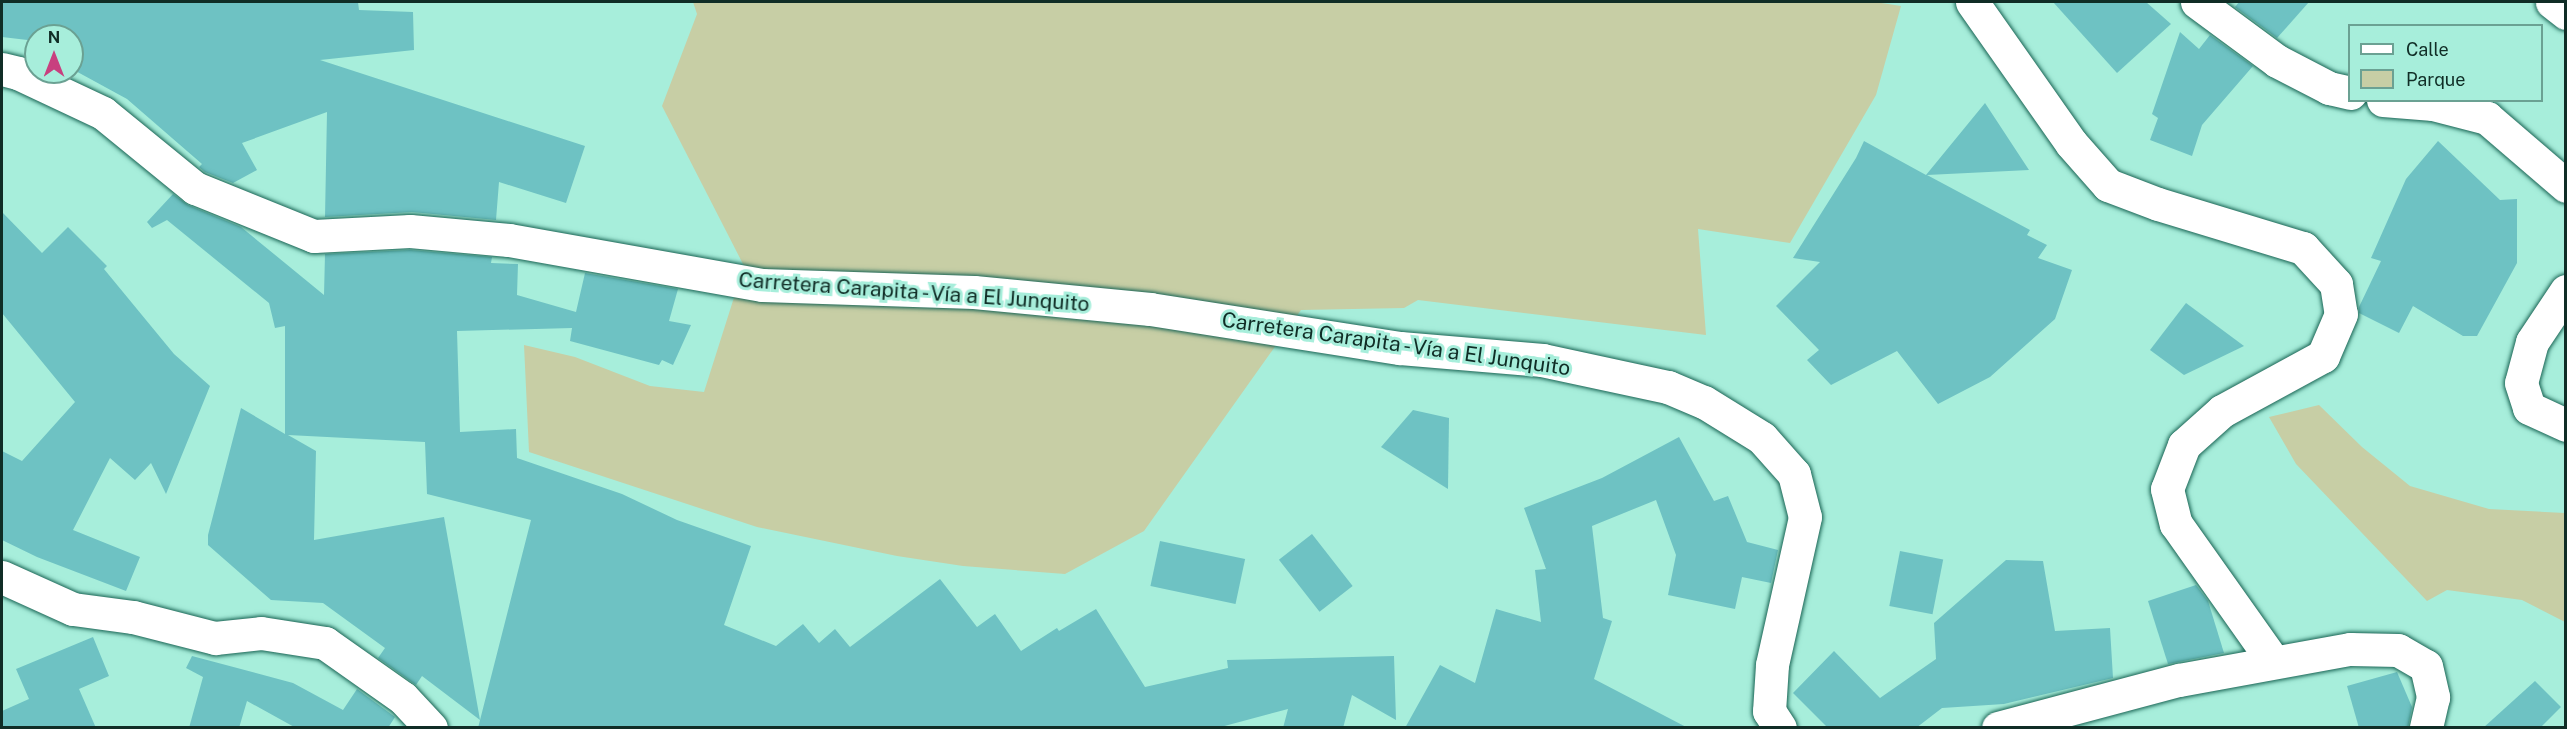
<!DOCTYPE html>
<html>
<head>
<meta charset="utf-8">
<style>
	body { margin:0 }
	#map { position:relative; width:2567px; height:729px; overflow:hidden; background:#a7eedb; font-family:"Public Sans",sans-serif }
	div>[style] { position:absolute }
	.green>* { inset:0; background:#c7cea5 }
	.building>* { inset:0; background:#6ec2c3; transform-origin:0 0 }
	.roads { filter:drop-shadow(0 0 2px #196454) drop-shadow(0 0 2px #196454) }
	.minor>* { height:33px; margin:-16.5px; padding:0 16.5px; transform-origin:16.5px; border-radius:16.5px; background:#fff }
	span { translate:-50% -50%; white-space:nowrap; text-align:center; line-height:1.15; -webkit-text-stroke:6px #a7eedb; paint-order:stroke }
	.street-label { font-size:21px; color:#102d26 }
	.frame { position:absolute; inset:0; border:3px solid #102d26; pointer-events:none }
	.legend { position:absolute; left:2348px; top:24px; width:195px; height:78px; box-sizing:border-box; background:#a7eedb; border:2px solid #6ba193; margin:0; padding:8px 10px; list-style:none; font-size:18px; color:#102d26 }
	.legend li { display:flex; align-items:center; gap:12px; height:30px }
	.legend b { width:30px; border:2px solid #6ba193 }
	.north { position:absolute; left:24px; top:24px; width:60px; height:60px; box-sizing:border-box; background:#a7eedb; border:2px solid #6ba193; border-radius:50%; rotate:0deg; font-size:16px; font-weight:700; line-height:24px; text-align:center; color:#102d26 }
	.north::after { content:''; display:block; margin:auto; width:21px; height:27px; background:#c8407f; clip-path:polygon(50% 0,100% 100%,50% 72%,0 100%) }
</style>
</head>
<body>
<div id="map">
	<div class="green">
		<i style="clip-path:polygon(693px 2px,1875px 2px,1901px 6px,1876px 95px,1790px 243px,1698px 229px,1706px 335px,1418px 300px,1404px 308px,1301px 310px,1144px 531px,1065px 574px,963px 566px,897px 556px,757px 527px,529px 452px,524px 345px,575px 357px,650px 386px,704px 392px,744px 266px,662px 106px,697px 14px)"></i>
		<i style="clip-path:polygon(2319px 405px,2362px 447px,2410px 486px,2489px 509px,2565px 513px,2565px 622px,2522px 600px,2447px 590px,2427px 601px,2296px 464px,2269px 417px)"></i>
	</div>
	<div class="building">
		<i style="clip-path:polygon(2px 2px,358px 2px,359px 10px,413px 12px,414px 50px,320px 60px,585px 146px,566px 203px,499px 182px,496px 220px,412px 212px,325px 217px,327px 112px,242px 143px,257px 170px,233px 183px,205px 172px,199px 167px,202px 164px,127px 99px,72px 69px,72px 36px,36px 36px,36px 41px,2px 37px)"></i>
		<i style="clip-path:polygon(2053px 2px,2146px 2px,2171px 24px,2117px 73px)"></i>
		<i style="clip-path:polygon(2239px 2px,2309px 2px,2277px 38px,2235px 7px)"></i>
		<i style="clip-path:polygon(2180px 32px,2199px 49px,2210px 35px,2253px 66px,2202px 125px,2192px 156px,2150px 140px,2158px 118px,2152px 114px)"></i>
		<i style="clip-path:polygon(1985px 103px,2029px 170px,1927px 175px,2030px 230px,2027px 235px,2047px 245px,2038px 258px,2072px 270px,2055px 319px,1990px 377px,1938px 404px,1897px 351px,1831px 385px,1807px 360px,1819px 350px,1776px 306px,1820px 262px,1793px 258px,1856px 158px,1864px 141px,1926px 175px)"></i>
		<i style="clip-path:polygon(2438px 141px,2500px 200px,2517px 199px,2517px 263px,2477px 336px,2463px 336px,2413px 306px,2399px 333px,2359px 313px,2359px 307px,2381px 261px,2371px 258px,2406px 179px)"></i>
		<i style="clip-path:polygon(173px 194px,188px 205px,241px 227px,324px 295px,325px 254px,410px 250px,492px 257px,491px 263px,518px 264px,517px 295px,576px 312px,585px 273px,678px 289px,669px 321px,691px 325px,673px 365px,662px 360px,659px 365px,570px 341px,572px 328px,457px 331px,460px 432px,516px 429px,517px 458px,622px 494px,677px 520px,751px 546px,724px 625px,776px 646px,803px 624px,819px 643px,835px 629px,850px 647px,940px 579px,977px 627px,995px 614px,1021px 651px,1057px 628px,1059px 631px,1096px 609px,1145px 687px,1228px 668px,1227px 660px,1394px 656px,1396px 720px,1352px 695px,1343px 728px,1283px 728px,1288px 709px,1217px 728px,478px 728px,531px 520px,427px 494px,425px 442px,288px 435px,316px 451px,314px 540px,444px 517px,480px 720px,422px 676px,416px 685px,378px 658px,385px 648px,323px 603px,271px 600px,208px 545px,208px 535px,241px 408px,285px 434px,285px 326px,275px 328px,269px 303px,167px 220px,152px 228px,147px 222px)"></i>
		<i style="clip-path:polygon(2px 212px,42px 253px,68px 227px,107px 266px,104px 269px,174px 354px,210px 386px,166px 494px,151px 463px,135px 480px,110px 458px,73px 530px,140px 557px,126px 591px,37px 557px,2px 540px,2px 451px,22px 461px,75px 402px,2px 313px)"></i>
		<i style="clip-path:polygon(2186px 303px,2244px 346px,2184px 375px,2150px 350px)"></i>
		<i style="clip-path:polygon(1413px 410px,1449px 418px,1448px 489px,1381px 447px)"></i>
		<i style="clip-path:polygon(1679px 437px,1714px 501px,1728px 496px,1747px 542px,1778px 550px,1771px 583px,1742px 577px,1735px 609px,1668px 595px,1676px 555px,1656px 500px,1592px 526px,1603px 618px,1612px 621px,1594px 679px,1688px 728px,1405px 728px,1440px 665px,1475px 683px,1496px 609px,1541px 622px,1535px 570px,1546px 569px,1524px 508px,1602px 478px)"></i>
		<i style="left:1312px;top:534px;width:66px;height:42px;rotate:52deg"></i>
		<i style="left:1160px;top:541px;width:87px;height:46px;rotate:12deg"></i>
		<i style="left:1900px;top:551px;width:44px;height:56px;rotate:11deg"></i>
		<i style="clip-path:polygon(2006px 560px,2043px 561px,2055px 631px,2110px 628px,2113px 678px,2004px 704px,1942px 708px,1916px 728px,1828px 728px,1793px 693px,1834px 651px,1880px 698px,1936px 659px,1934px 623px)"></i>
		<i style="clip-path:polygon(2196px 585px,2208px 601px,2224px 653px,2168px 664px,2148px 601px)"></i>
		<i style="clip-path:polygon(93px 637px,109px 676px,79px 689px,96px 728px,2px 728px,2px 711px,29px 699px,16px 669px)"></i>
		<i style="clip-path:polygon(192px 656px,293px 683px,343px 710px,357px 689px,395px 717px,388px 728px,296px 728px,247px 701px,239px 728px,189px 728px,203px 677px,186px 668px)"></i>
		<i style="clip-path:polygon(2397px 672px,2412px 707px,2408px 728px,2359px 728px,2347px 686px)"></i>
		<i style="clip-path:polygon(2535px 681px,2561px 707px,2540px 728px,2483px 728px)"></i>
	</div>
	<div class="roads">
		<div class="minor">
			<i style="left:1972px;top:2px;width:172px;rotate:54.9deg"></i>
			<i style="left:2071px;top:143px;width:56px;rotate:48.6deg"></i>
			<i style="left:2108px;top:185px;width:53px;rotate:20.8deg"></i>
			<i style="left:2158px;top:204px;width:152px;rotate:16.9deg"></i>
			<i style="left:2303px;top:248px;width:49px;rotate:47.5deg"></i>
			<i style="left:2336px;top:284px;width:30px;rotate:81deg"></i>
			<i style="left:2341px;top:314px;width:46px;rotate:113.2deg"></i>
			<i style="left:2323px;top:356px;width:115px;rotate:151.4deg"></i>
			<i style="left:2222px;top:411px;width:51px;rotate:138.2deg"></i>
			<i style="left:2184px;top:445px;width:47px;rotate:111.1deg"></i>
			<i style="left:2167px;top:489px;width:36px;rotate:76deg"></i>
			<i style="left:2176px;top:524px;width:168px;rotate:54.7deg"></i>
			<i style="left:2197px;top:2px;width:99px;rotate:36.4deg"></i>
			<i style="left:2277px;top:61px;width:59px;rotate:27.4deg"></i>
			<i style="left:2329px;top:88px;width:22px;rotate:13deg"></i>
			<i style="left:2552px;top:2px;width:18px;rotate:38deg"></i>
			<i style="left:2px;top:69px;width:16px;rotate:14deg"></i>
			<i style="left:18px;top:73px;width:94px;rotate:25.2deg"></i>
			<i style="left:103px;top:113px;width:119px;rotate:39.2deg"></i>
			<i style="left:195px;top:188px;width:128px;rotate:22deg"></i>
			<i style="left:314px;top:236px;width:96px;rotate:-3deg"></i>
			<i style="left:410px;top:231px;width:99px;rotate:5.2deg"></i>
			<i style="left:509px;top:240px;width:257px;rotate:10.1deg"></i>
			<i style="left:762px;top:285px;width:212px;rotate:1.9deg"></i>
			<i style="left:974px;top:292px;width:177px;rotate:5.5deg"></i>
			<i style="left:1150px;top:309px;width:253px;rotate:8.9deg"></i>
			<i style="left:1400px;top:348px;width:143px;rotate:4.8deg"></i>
			<i style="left:1542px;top:360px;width:129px;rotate:12.1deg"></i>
			<i style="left:1668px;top:387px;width:39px;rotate:23deg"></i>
			<i style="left:1704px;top:402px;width:68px;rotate:31.8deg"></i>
			<i style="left:1762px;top:438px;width:48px;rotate:48.4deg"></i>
			<i style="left:1794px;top:474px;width:44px;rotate:75.7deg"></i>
			<i style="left:1805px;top:517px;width:152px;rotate:102.6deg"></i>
			<i style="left:1772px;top:665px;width:46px;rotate:93.7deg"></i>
			<i style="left:1769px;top:711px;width:20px;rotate:57deg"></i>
			<i style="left:2383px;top:100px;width:50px;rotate:4.6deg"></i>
			<i style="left:2433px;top:104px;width:56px;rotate:14.5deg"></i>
			<i style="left:2487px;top:118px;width:104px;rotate:40.7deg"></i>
			<i style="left:2566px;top:291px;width:61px;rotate:123.7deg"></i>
			<i style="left:2532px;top:342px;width:42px;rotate:105deg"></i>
			<i style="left:2521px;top:383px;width:26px;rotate:72deg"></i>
			<i style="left:2529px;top:408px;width:41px;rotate:24.7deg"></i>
			<i style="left:2px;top:577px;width:78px;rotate:24.3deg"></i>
			<i style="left:73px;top:609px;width:61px;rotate:7.6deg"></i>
			<i style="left:133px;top:617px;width:85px;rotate:14.4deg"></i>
			<i style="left:215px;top:638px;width:46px;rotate:-6.2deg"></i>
			<i style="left:261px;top:633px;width:65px;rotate:8.9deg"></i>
			<i style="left:325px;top:643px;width:95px;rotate:35.2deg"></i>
			<i style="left:403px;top:698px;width:41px;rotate:47deg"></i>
			<i style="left:1998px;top:728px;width:187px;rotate:-14.9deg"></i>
			<i style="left:2179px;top:680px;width:174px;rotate:-10.3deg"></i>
			<i style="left:2350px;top:649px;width:48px;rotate:1.2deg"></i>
			<i style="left:2398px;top:650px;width:32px;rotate:30deg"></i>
			<i style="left:2426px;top:666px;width:32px;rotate:77deg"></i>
			<i style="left:2433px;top:697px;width:32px;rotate:103deg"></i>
		</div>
	</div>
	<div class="street-label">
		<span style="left:914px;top:292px;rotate:4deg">Carretera Carapita - Vía a El Junquito</span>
		<span style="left:1396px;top:344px;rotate:8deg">Carretera Carapita - Vía a El Junquito</span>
	</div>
	<div class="frame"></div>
	<ul class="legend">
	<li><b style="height:8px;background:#fff"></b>Calle</li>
	<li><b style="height:16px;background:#c7cea5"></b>Parque</li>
	</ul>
	<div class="north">N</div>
</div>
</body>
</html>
